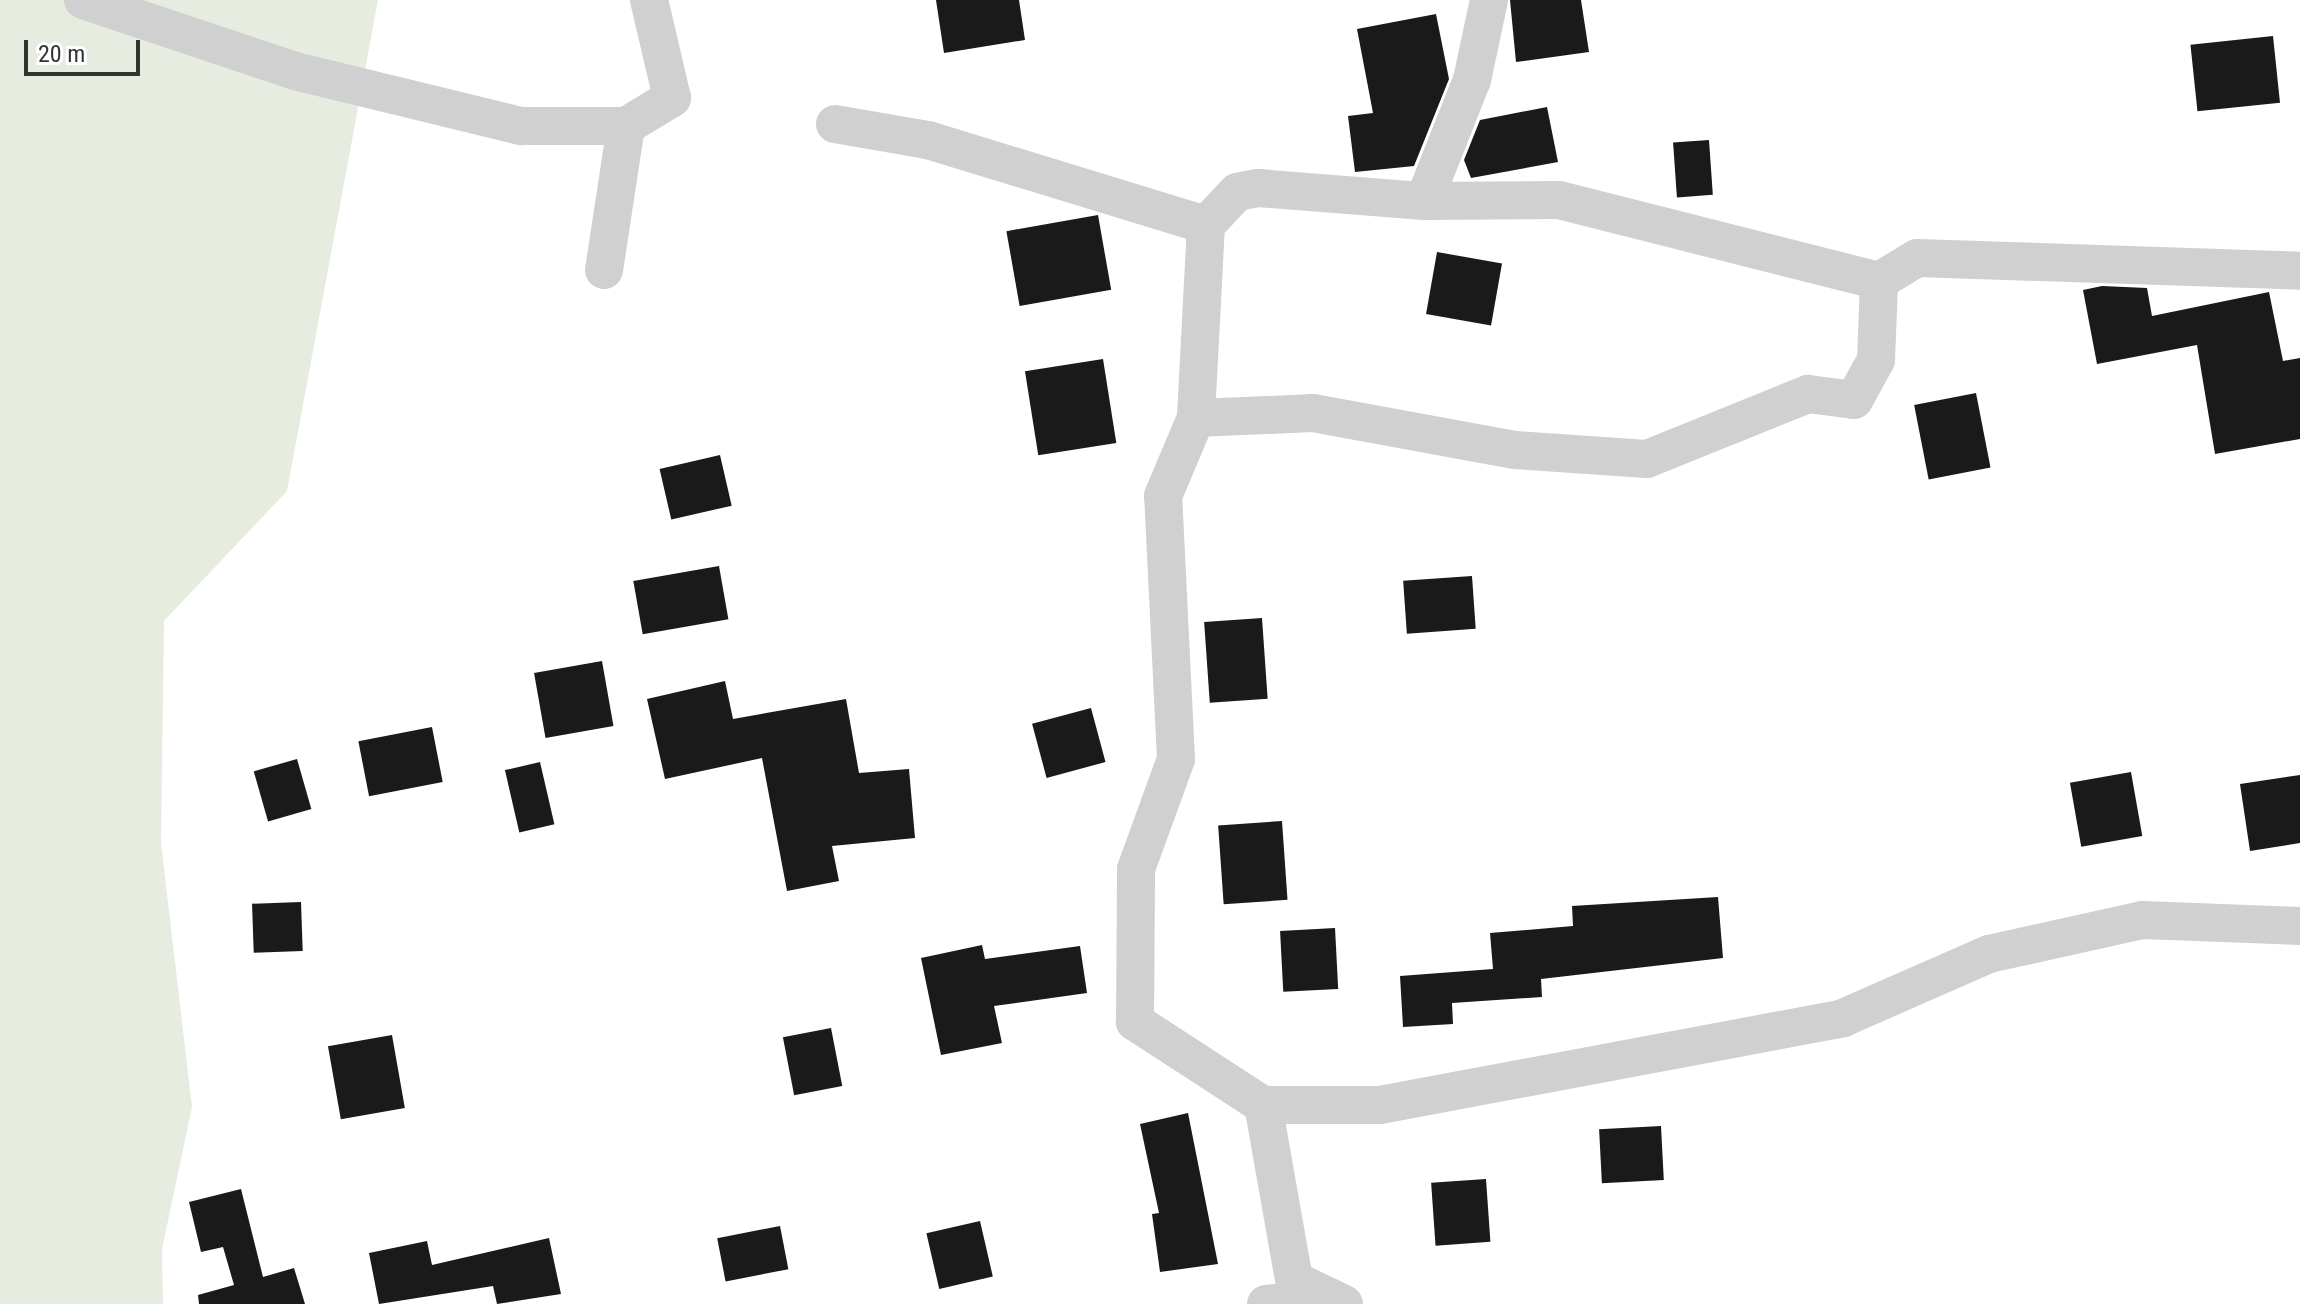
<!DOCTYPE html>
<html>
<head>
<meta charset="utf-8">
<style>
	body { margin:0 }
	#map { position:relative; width:2300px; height:1304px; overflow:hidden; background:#fff; font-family:"Roboto Condensed",sans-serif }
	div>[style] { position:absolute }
	.green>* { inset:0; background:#e6ecdf }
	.building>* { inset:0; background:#1a1a1a; transform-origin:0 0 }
	.minor>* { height:38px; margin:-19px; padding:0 19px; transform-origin:19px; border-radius:19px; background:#d0d0d0 }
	span { translate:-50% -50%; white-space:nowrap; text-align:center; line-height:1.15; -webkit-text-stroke:8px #fff; paint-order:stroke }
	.scale { position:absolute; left:24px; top:40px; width:116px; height:36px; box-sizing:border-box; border:4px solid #333; border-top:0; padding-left:10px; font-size:24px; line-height:28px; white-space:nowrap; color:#333; -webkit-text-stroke:6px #fff; paint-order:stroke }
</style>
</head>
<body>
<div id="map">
	<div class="green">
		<i style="clip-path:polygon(0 0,378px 0,287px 491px,164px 621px,161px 843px,192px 1107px,162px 1249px,163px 1304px,0 1304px)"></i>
	</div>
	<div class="building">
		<i style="clip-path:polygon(936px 0,1019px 0,1025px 40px,944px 53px)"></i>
		<i style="clip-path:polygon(1510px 0,1581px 0,1589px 52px,1516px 62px)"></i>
		<i style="clip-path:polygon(1436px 14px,1449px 79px,1414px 166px,1355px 172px,1348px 116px,1373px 113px,1357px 29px)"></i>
		<i style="left:2273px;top:36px;width:67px;height:83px;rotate:84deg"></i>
		<i style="clip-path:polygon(1547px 107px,1558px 162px,1471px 178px,1464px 160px,1480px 120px)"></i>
		<i style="left:1709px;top:140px;width:55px;height:36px;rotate:86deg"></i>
		<i style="left:1098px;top:215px;width:76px;height:93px;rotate:80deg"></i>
		<i style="left:1437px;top:252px;width:66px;height:63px;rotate:10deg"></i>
		<i style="clip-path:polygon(2102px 286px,2147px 288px,2152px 316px,2269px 292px,2283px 361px,2300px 358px,2300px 439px,2215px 454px,2197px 345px,2097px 364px,2083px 290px)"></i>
		<i style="left:1103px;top:359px;width:85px;height:79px;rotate:81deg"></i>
		<i style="left:1976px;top:393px;width:76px;height:63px;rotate:79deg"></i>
		<i style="left:720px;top:455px;width:52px;height:62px;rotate:77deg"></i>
		<i style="left:719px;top:566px;width:54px;height:87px;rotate:80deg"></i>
		<i style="left:1472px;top:576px;width:53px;height:69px;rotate:86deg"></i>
		<i style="left:1262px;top:618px;width:81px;height:58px;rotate:86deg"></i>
		<i style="left:602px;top:661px;width:66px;height:69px;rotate:80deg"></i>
		<i style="clip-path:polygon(725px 681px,733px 719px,846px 699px,859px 773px,909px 769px,915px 838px,832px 846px,839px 881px,787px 891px,762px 758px,665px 779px,647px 699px)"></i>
		<i style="left:1091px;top:708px;width:56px;height:61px;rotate:75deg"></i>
		<i style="left:432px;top:727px;width:56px;height:75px;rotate:79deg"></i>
		<i style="left:297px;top:759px;width:52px;height:45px;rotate:74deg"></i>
		<i style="left:540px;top:762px;width:64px;height:36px;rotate:77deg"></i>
		<i style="left:2131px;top:772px;width:65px;height:62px;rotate:80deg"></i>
		<i style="clip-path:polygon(2300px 775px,2300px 843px,2250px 851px,2240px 784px)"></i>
		<i style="left:1282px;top:821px;width:79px;height:64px;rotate:86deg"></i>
		<i style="clip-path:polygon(1718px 897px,1723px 958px,1541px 979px,1542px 997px,1452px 1003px,1453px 1024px,1403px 1027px,1400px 976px,1493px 969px,1490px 933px,1573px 926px,1572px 906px)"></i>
		<i style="left:301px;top:902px;width:49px;height:49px;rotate:88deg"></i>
		<i style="left:1335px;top:928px;width:61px;height:55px;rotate:87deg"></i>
		<i style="clip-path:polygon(982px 945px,985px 959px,1080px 946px,1087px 993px,994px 1006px,1002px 1043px,941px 1055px,921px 958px)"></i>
		<i style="left:831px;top:1028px;width:59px;height:49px;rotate:79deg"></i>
		<i style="left:392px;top:1035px;width:74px;height:65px;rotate:80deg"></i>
		<i style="clip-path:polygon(1188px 1113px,1218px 1264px,1160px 1272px,1152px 1214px,1159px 1213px,1140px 1124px)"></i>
		<i style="left:1661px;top:1126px;width:54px;height:62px;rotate:87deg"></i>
		<i style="left:1486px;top:1179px;width:63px;height:55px;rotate:86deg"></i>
		<i style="clip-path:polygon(241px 1189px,263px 1277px,294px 1268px,305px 1304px,199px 1304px,198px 1295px,234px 1285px,223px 1247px,201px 1252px,189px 1202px)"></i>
		<i style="left:980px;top:1221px;width:57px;height:55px;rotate:77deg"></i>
		<i style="left:780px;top:1226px;width:44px;height:64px;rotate:79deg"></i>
		<i style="clip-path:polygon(549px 1238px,561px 1294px,497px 1304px,493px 1286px,379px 1304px,369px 1253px,427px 1241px,432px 1265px)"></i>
	</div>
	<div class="minor">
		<i style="left:83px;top:0;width:224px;rotate:18.5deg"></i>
		<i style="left:295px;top:71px;width:233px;rotate:13.7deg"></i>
		<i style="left:521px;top:126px;width:105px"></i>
		<i style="left:626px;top:126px;width:54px;rotate:-31.3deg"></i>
		<i style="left:672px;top:98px;width:101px;rotate:-103.2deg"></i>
		<i style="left:835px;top:124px;width:94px;rotate:9.8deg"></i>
		<i style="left:928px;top:140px;width:291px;rotate:17deg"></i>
		<i style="left:1206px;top:225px;width:193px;rotate:93deg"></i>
		<i style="left:1424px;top:201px;width:135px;rotate:-0.4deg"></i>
		<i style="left:1559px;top:200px;width:330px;rotate:14.2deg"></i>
		<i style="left:1206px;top:225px;width:45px;rotate:-46.8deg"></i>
		<i style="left:1237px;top:192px;width:21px;rotate:-11deg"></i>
		<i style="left:1258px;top:188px;width:167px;rotate:4.5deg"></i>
		<i style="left:1424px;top:201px;width:130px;rotate:-68.4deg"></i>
		<i style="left:1472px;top:80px;width:82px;rotate:-78deg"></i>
		<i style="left:604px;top:270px;width:146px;rotate:-81.3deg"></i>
		<i style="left:1263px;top:1105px;width:117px"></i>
		<i style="left:1380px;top:1105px;width:471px;rotate:-10.6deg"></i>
		<i style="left:1843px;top:1018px;width:159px;rotate:-23.7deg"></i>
		<i style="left:1989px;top:954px;width:157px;rotate:-12.5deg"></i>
		<i style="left:2142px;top:920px;width:158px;rotate:2.2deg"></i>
		<i style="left:1266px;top:1304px;width:64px;rotate:-6.2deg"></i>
		<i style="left:1344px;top:1304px;width:55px;rotate:-154.4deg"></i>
		<i style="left:1294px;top:1280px;width:178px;rotate:-100deg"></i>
		<i style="left:1263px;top:1105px;width:153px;rotate:-147deg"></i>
		<i style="left:1135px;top:1022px;width:153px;rotate:-89.6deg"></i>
		<i style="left:1136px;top:869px;width:117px;rotate:-70deg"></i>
		<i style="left:1176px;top:759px;width:263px;rotate:-92.8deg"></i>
		<i style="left:1163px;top:496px;width:85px;rotate:-67.1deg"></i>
		<i style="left:1196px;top:418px;width:117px;rotate:-2.4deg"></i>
		<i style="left:1313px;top:413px;width:205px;rotate:10.4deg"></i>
		<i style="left:1515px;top:450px;width:132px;rotate:3.9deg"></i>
		<i style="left:1647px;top:459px;width:174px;rotate:-22deg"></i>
		<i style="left:1808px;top:394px;width:46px;rotate:7.4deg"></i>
		<i style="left:1854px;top:400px;width:46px;rotate:-61.2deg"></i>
		<i style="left:1876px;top:360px;width:79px;rotate:-87.8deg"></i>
		<i style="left:1879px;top:281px;width:44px;rotate:-31.2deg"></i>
		<i style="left:1917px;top:258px;width:383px;rotate:1.9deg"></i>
	</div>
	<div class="scale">20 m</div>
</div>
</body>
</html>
